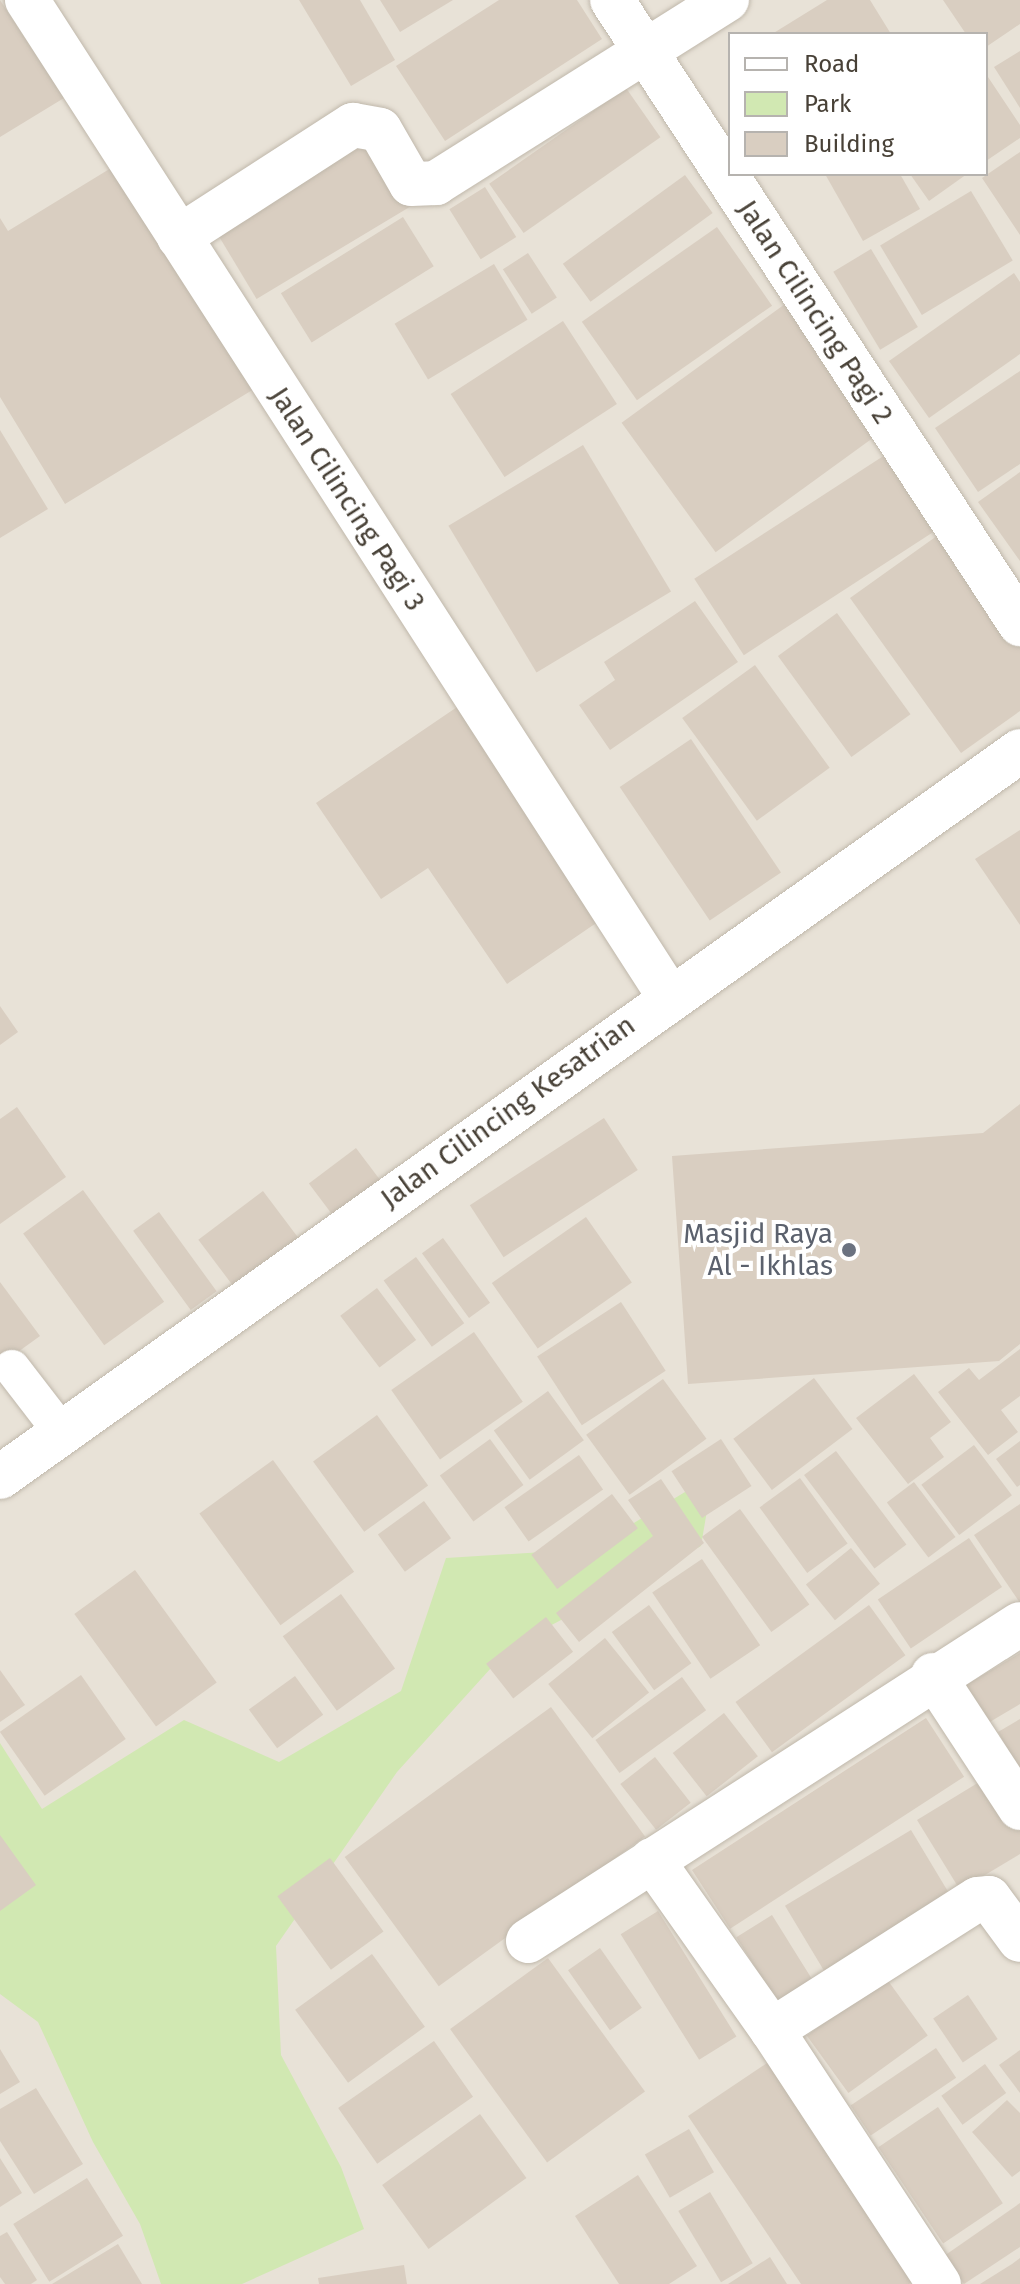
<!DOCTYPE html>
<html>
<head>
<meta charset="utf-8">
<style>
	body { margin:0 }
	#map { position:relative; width:1020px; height:2284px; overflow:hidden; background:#f4f0e9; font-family:"Fira Sans",sans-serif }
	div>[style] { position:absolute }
	.residential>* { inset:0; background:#e8e2d7 }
	.green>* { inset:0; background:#d1e8b2 }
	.building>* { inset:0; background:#d9cec1; transform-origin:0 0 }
	.roads { filter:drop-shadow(0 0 2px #c0b8ab) drop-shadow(0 0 2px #c0b8ab) }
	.service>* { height:36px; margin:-18px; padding:0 18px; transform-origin:18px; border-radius:18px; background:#fff }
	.minor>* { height:44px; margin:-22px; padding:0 22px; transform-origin:22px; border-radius:22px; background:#fff }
	.tertiary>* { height:44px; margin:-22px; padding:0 22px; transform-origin:22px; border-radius:22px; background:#fff }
	.dots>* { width:22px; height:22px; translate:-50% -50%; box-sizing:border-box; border:4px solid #fff; border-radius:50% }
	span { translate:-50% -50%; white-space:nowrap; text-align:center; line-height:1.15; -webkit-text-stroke:8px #fff; paint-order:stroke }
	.street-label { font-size:28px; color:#484137 }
	.worship-label { font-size:28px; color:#5b616d }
	.right { translate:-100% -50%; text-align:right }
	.legend { position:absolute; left:728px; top:32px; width:260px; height:144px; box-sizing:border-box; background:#fff; border:2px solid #b6b3af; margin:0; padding:10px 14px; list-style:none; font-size:24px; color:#484137 }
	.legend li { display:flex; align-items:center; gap:16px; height:40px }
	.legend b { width:40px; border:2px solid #b6b3af }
</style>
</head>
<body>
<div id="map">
	<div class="residential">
		<i style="clip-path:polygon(evenodd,0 0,1020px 0,1020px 2284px,0 2284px,0 0,730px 34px,986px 34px,986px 174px,730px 174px,730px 34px)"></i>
	</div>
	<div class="green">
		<i style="clip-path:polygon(713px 1475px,701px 1546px,510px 1647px,397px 1772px,276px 1946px,281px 2055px,341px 2167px,364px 2229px,242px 2284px,161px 2284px,140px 2224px,93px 2142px,38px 2022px,0 1994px,0 1743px,42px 1809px,184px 1720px,279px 1762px,401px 1691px,446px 1558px,591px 1549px)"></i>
	</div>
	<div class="building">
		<i style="clip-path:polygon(0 0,64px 98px,0 137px)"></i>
		<i style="clip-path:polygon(299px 0,360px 0,395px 60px,351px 86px)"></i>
		<i style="clip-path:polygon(380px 0,453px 0,400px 32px)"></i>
		<i style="clip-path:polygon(499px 0,577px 0,602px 39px,445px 141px,396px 66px)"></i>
		<i style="clip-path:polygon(827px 0,870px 0,891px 34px,772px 34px)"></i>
		<i style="clip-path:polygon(943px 0,1020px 0,1020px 24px,986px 47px,986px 34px,966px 34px)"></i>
		<i style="clip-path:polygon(1020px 51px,1020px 108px,994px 67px)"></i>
		<i style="clip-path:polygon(986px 74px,1020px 125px,1020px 138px,986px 161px)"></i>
		<i style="left:626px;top:88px;width:60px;height:167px;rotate:55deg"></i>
		<i style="left:371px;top:138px;width:79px;height:181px;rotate:59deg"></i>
		<i style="clip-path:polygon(1020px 152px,1020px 235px,982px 178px)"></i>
		<i style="clip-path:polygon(116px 165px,254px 389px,65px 504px,0 397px,0 218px,8px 231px)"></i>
		<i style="clip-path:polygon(825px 174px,900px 174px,920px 209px,863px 241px)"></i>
		<i style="clip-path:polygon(910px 174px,967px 174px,929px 201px)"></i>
		<i style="left:685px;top:175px;width:47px;height:151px;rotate:54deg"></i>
		<i style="left:485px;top:187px;width:59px;height:42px;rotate:58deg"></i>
		<i style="left:971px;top:191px;width:81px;height:106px;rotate:59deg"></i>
		<i style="left:403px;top:217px;width:58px;height:144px;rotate:58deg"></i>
		<i style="left:717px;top:227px;width:96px;height:165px;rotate:55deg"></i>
		<i style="left:871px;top:249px;width:91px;height:44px;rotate:59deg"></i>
		<i style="left:528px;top:253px;width:53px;height:30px;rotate:57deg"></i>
		<i style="left:494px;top:264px;width:65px;height:116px;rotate:59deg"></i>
		<i style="clip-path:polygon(1014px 273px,1020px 282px,1020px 354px,929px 418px,889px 361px)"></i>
		<i style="left:785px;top:304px;width:160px;height:202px;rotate:54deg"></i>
		<i style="left:563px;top:321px;width:99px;height:134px;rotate:57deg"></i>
		<i style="clip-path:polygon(1020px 371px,1020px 464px,978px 492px,935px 428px)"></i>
		<i style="clip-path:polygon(0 430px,48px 509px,0 538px)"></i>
		<i style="left:583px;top:445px;width:171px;height:157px;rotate:59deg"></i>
		<i style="left:888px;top:453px;width:91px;height:231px;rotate:57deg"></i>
		<i style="clip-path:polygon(1020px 472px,1020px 561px,978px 502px)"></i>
		<i style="clip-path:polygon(941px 533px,1020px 644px,1020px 711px,961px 753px,850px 598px)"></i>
		<i style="clip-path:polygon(695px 601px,738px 662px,610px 750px,579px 705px,615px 680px,604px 662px)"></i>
		<i style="left:837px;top:613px;width:125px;height:73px;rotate:54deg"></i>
		<i style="left:755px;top:665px;width:127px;height:90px;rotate:54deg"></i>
		<i style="clip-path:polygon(460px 705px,605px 917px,507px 984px,428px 868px,381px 899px,316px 803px)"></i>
		<i style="left:691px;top:739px;width:161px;height:86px;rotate:56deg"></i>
		<i style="clip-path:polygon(1020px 830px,1020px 925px,975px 859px)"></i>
		<i style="clip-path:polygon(0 1006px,18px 1032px,0 1045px)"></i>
		<i style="clip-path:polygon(1020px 1104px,1020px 1344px,999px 1361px,688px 1384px,672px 1156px,983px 1133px)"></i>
		<i style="clip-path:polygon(17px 1107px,66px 1177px,0 1224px,0 1119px)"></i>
		<i style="left:604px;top:1118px;width:62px;height:160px;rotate:57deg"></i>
		<i style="left:356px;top:1148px;width:50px;height:59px;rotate:53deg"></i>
		<i style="left:83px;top:1190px;width:138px;height:74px;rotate:54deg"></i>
		<i style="left:263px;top:1191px;width:62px;height:81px;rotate:53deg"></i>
		<i style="left:159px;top:1212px;width:98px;height:32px;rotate:54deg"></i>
		<i style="left:586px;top:1217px;width:80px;height:115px;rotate:55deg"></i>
		<i style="left:443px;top:1238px;width:80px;height:26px;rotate:54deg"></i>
		<i style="left:416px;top:1257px;width:82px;height:40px;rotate:54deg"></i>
		<i style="clip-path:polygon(0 1282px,40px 1336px,0 1365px)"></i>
		<i style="left:377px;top:1288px;width:65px;height:46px;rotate:53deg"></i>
		<i style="left:621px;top:1302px;width:82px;height:100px;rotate:57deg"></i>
		<i style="left:474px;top:1332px;width:85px;height:101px;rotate:55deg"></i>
		<i style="clip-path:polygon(1020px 1349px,1020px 1396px,1001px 1410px,1018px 1432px,988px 1455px,938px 1392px,969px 1368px,979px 1380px)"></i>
		<i style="clip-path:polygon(914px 1374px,951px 1422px,930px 1438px,944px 1457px,908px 1484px,856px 1418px)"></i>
		<i style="left:814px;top:1378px;width:64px;height:101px;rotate:53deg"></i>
		<i style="left:663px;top:1379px;width:74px;height:95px;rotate:54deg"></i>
		<i style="left:548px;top:1391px;width:61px;height:67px;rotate:54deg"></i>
		<i style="left:377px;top:1415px;width:87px;height:79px;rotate:54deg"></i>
		<i style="left:490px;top:1439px;width:57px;height:62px;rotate:54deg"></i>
		<i style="left:721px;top:1439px;width:56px;height:59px;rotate:57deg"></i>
		<i style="clip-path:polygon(1020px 1441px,1020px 1485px,1017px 1487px,996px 1459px)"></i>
		<i style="left:974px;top:1445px;width:63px;height:66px;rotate:53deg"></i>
		<i style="left:836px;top:1451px;width:117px;height:40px;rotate:53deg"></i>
		<i style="left:579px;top:1455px;width:42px;height:91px;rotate:55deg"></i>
		<i style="left:273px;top:1460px;width:138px;height:91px;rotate:54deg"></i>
		<i style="left:800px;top:1478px;width:81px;height:50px;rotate:54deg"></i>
		<i style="clip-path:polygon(661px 1479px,704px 1543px,579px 1642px,556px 1613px,653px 1536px,628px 1500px)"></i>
		<i style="left:914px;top:1482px;width:69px;height:34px;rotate:53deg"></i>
		<i style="left:612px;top:1494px;width:43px;height:101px;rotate:53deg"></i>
		<i style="left:424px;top:1501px;width:46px;height:57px;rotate:54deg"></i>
		<i style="clip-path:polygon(1020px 1504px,1020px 1603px,974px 1535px)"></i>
		<i style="left:740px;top:1509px;width:118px;height:47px;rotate:54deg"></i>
		<i style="left:969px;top:1538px;width:59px;height:110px;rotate:56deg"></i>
		<i style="left:851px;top:1548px;width:46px;height:58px;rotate:51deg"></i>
		<i style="left:702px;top:1559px;width:104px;height:60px;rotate:56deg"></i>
		<i style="left:135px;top:1570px;width:139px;height:75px;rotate:54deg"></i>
		<i style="left:341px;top:1594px;width:92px;height:72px;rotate:54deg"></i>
		<i style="left:649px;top:1605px;width:72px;height:46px;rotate:54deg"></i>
		<i style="left:869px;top:1605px;width:62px;height:165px;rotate:54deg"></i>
		<i style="left:546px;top:1617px;width:44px;height:76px;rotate:52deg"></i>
		<i style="left:605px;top:1638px;width:70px;height:73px;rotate:51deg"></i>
		<i style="clip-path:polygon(1020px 1653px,1020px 1704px,988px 1723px,966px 1685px)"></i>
		<i style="clip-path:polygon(0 1670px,25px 1705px,0 1722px)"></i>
		<i style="left:81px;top:1675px;width:78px;height:99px;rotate:55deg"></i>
		<i style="left:295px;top:1676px;width:48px;height:57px;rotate:54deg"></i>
		<i style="left:682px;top:1677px;width:41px;height:107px;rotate:54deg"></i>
		<i style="left:551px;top:1707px;width:160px;height:255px;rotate:54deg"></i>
		<i style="left:724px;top:1713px;width:55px;height:65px;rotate:52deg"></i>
		<i style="left:926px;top:1718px;width:70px;height:279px;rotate:57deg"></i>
		<i style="clip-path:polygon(1020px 1719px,1020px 1771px,998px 1732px)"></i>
		<i style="left:655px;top:1757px;width:58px;height:44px;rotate:52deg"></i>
		<i style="clip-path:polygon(994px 1773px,1020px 1816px,1020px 1854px,960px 1890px,917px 1820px)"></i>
		<i style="left:911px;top:1830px;width:77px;height:147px;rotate:59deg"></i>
		<i style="clip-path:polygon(0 1835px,36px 1885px,0 1911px)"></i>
		<i style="left:330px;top:1858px;width:91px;height:65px;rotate:54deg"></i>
		<i style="left:658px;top:1911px;width:148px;height:44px;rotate:58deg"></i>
		<i style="left:772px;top:1915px;width:78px;height:42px;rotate:58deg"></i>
		<i style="left:600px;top:1948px;width:73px;height:39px;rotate:55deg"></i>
		<i style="left:372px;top:1954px;width:90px;height:95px;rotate:54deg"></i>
		<i style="left:548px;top:1958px;width:165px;height:121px;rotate:54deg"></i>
		<i style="left:886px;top:1978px;width:71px;height:98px;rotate:54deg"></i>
		<i style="left:968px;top:1995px;width:53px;height:42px;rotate:56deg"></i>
		<i style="left:434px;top:2041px;width:68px;height:117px;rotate:55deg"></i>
		<i style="left:936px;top:2048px;width:36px;height:103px;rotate:56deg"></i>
		<i style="clip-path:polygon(0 2049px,20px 2082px,0 2094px)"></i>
		<i style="clip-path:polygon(1020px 2050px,1020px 2093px,999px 2065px)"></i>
		<i style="clip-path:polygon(773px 2059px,920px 2276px,909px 2284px,801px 2284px,688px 2116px)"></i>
		<i style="left:985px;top:2064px;width:36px;height:54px;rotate:54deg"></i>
		<i style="clip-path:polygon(36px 2088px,83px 2164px,34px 2194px,0 2141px,0 2109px)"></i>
		<i style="clip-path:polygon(1007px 2100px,1020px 2113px,1020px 2171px,1012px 2177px,972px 2132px)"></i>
		<i style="left:938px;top:2107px;width:116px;height:72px;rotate:56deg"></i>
		<i style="left:480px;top:2114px;width:79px;height:121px;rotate:54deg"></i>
		<i style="left:689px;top:2129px;width:50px;height:51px;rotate:60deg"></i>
		<i style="clip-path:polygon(0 2158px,22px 2193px,0 2207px)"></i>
		<i style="clip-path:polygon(638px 2175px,697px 2266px,669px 2284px,619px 2284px,575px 2216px)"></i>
		<i style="left:87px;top:2178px;width:68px;height:87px;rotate:58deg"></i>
		<i style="left:710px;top:2192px;width:83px;height:37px;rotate:59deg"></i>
		<i style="clip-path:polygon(1020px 2203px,1020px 2247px,964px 2284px,944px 2256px)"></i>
		<i style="clip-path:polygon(7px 2232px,37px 2280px,31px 2284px,5px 2284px,0 2277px,0 2236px)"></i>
		<i style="clip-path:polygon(118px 2244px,142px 2284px,52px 2284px)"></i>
		<i style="clip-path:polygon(770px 2257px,787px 2284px,728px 2284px)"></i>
		<i style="clip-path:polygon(1020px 2258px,1020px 2284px,980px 2284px,1012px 2264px)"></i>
		<i style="clip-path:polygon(404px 2265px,407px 2284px,319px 2284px,318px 2278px)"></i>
	</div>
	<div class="roads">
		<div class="service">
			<i style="left:12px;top:1368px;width:82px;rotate:52.4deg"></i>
		</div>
		<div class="minor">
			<i style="left:27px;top:0;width:1185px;rotate:57.2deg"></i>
			<i style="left:612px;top:0;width:746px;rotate:56.82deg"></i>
			<i style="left:179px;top:237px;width:207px;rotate:-32.8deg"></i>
			<i style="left:353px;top:125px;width:27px;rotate:10deg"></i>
			<i style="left:380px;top:130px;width:62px;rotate:60.1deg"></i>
			<i style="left:411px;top:184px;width:25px;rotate:-2deg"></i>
			<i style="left:436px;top:183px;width:344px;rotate:-32.2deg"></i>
			<i style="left:933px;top:1675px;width:159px;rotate:56.8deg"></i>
			<i style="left:652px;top:1860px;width:208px;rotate:54.8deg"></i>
			<i style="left:772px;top:2030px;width:304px;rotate:56.7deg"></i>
			<i style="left:528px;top:1941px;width:585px;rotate:-32.79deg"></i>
			<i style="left:772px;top:2030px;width:244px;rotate:-32.5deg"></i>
			<i style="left:978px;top:1899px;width:11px;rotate:-5deg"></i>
			<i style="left:989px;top:1898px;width:52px;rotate:53.6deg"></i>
		</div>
		<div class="tertiary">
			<i style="left:0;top:1477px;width:1252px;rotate:-35.44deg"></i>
		</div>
	</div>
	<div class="dots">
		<i style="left:849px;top:1250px;background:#6b7280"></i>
	</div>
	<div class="street-label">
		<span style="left:815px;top:312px;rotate:57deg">Jalan Cilincing Pagi 2</span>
		<span style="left:347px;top:499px;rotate:57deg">Jalan Cilincing Pagi 3</span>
		<span style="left:508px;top:1112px;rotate:-36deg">Jalan Cilincing Kesatrian</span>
	</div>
	<div class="worship-label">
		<span class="right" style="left:833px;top:1250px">Masjid Raya<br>Al - Ikhlas</span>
	</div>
	<ul class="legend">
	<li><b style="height:10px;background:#fff"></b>Road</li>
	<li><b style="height:22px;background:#d1e8b2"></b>Park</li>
	<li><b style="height:22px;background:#d9cec1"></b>Building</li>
	</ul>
</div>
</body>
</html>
